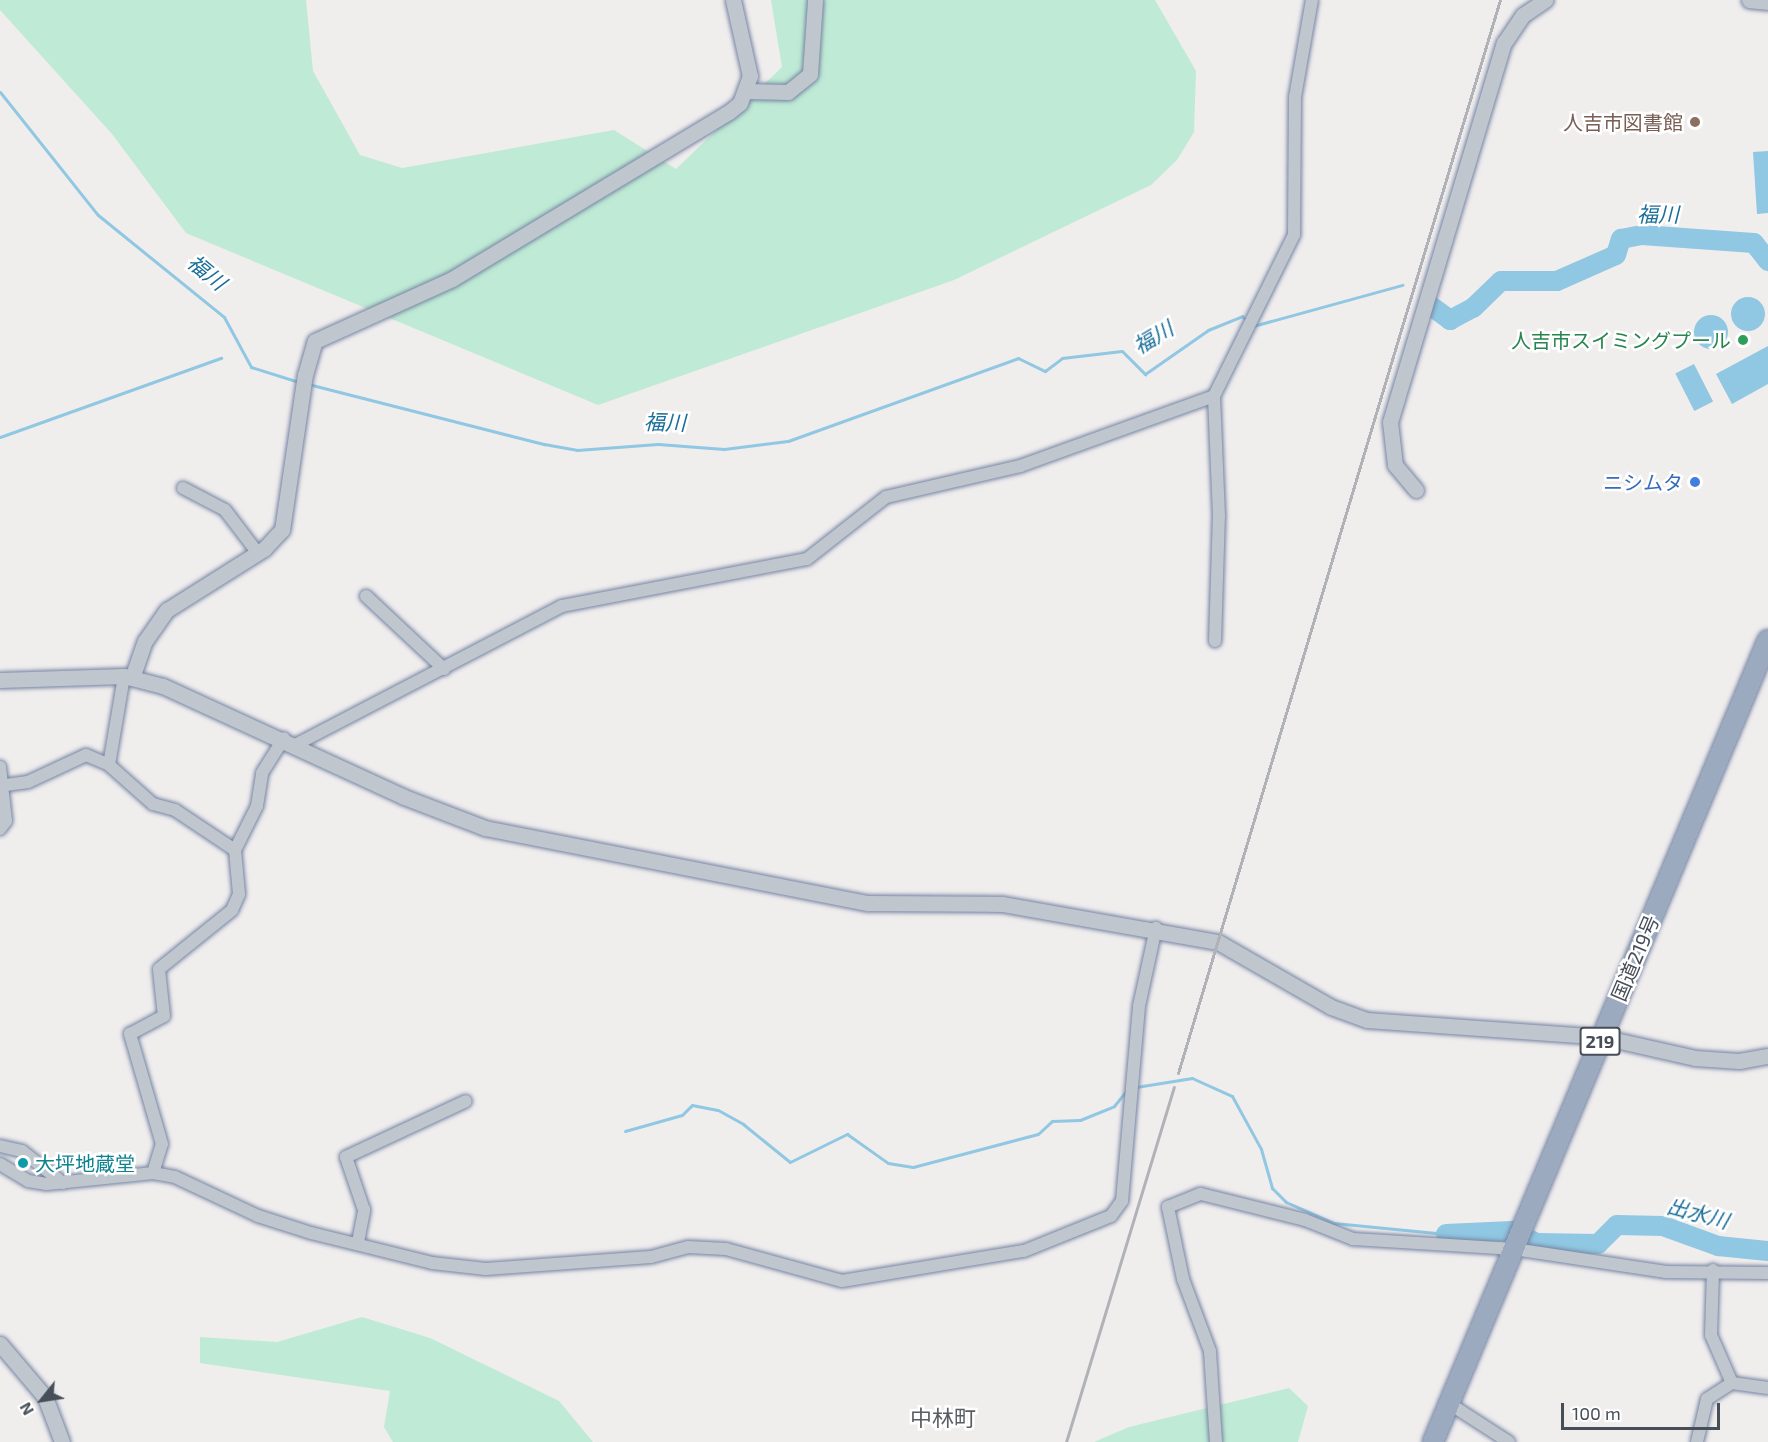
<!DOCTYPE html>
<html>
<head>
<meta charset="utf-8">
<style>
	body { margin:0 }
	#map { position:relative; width:1768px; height:1442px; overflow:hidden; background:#f0eded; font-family:"Exo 2","Noto Sans JP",sans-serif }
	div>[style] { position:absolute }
	.green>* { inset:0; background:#bfead5 }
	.water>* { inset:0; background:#90c7e2; transform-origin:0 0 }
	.round { border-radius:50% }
	.stream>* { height:3px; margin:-1.5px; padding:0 1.5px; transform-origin:1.5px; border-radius:1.5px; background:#90c7e2 }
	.river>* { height:20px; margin:-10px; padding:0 10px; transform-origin:10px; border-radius:10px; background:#90c7e2 }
	.roads { filter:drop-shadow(0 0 2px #7585a3) drop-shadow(0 0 2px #7585a3) }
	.minor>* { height:12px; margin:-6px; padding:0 6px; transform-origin:6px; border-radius:6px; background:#bfc6ce }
	.tertiary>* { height:15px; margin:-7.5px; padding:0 7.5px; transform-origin:7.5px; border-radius:7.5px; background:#bfc6ce }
	.trunk>* { height:20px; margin:-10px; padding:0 10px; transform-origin:10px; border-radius:10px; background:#9caac0 }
	.rail>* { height:3px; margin:-1.5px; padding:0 1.5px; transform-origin:1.5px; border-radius:1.5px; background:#b0b2b7 }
	.dots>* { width:16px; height:16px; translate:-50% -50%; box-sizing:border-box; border:3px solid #fff; border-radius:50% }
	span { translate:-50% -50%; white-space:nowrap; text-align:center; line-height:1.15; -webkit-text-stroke:5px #fff; paint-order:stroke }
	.shield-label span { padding:2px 4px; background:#fff; border:2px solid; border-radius:4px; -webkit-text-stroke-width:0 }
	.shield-label { font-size:18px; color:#474e58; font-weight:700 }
	.education-label { font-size:20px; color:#785e54 }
	.right { translate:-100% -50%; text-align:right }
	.leisure-label { font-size:20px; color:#27864d }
	.shop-label { font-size:20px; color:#366cbe }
	.street-label { font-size:20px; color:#474e58 }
	.culture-label { font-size:20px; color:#0d838f }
	.left { translate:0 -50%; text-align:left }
	.water-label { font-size:21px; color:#1a6e99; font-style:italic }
	.quarter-label { font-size:22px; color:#5a5d61 }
	.north { position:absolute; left:12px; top:1370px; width:60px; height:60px; -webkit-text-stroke:4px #fff; paint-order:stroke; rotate:240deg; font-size:16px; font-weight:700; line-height:24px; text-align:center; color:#474e58 }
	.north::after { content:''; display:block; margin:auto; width:21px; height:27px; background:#474e58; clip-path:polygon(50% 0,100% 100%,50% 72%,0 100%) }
	.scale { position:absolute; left:1561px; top:1403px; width:159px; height:27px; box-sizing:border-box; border:3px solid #474e58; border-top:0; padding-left:8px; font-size:18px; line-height:21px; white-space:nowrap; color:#474e58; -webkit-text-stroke:4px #fff; paint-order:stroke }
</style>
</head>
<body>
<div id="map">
	<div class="green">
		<i style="clip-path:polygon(0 0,306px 0,313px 71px,360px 155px,402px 168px,614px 130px,676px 169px,782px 67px,771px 0,1155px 0,1196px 71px,1194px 132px,1177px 160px,1151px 185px,954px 280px,598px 405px,186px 233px,112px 134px,0 10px)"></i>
		<i style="clip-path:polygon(362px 1317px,430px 1338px,559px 1401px,593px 1442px,393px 1442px,384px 1427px,390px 1391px,200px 1363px,200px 1337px,277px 1342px)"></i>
		<i style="clip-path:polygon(1289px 1388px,1308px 1406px,1298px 1442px,1094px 1442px,1129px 1427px)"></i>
	</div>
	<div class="water">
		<i style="clip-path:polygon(1768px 151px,1768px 213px,1757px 214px,1753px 152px)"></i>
		<i class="round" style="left:1731px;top:297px;width:34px;height:34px"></i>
		<i class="round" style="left:1694px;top:315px;width:34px;height:34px"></i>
		<i style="clip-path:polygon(1768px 346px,1768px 384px,1732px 404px,1716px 374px)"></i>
		<i style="left:1694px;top:364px;width:42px;height:21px;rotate:63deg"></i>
	</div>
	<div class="stream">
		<i style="left:0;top:92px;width:157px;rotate:51.5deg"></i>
		<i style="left:98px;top:215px;width:162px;rotate:39deg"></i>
		<i style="left:224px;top:317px;width:57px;rotate:61.6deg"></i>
		<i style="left:251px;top:367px;width:50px;rotate:17.4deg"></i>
		<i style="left:1253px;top:326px;width:155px;rotate:-15.4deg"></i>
		<i style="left:308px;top:384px;width:244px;rotate:14.3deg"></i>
		<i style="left:544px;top:444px;width:34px;rotate:10deg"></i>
		<i style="left:577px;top:450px;width:81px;rotate:-4.2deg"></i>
		<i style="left:658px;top:444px;width:66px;rotate:4.3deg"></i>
		<i style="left:724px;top:449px;width:64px;rotate:-7.1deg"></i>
		<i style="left:788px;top:441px;width:245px;rotate:-19.8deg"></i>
		<i style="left:1018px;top:358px;width:30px;rotate:26deg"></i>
		<i style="left:1045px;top:371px;width:21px;rotate:-37deg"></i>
		<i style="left:1062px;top:358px;width:60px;rotate:-6.7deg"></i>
		<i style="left:1122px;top:351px;width:33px;rotate:45deg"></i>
		<i style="left:1145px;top:374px;width:77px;rotate:-34.9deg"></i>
		<i style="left:1208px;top:330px;width:37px;rotate:-22deg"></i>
		<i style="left:1242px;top:316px;width:8px;rotate:45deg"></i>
		<i style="left:0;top:437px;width:235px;rotate:-19.7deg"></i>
		<i style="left:1136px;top:1087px;width:57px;rotate:-9.1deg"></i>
		<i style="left:1192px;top:1078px;width:44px;rotate:24.2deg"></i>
		<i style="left:1232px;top:1096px;width:60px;rotate:61.3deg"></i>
		<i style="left:1261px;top:1149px;width:41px;rotate:74.2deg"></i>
		<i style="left:1272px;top:1188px;width:20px;rotate:45deg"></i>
		<i style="left:1286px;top:1202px;width:52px;rotate:23.6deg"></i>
		<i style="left:1334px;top:1223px;width:113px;rotate:5.6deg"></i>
		<i style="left:625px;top:1131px;width:59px;rotate:-15.7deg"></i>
		<i style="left:682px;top:1115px;width:14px;rotate:-45deg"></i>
		<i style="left:692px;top:1105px;width:26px;rotate:11deg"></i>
		<i style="left:718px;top:1110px;width:29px;rotate:29deg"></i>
		<i style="left:743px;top:1124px;width:60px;rotate:39deg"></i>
		<i style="left:790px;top:1162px;width:64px;rotate:-26.2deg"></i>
		<i style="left:847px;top:1134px;width:50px;rotate:35.3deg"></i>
		<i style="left:888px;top:1163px;width:25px;rotate:9deg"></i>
		<i style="left:913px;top:1167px;width:129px;rotate:-14.8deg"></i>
		<i style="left:1038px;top:1134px;width:19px;rotate:-43deg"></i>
		<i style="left:1052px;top:1121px;width:28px;rotate:-2deg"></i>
		<i style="left:1080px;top:1120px;width:37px;rotate:-22deg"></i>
		<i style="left:1114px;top:1106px;width:21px;rotate:-51deg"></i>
	</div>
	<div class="river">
		<i style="left:1431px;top:306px;width:24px;rotate:36deg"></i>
		<i style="left:1450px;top:320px;width:26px;rotate:-28deg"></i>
		<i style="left:1473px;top:308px;width:39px;rotate:-44deg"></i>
		<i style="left:1501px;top:281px;width:56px"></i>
		<i style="left:1557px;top:281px;width:64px;rotate:-23.8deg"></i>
		<i style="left:1616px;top:255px;width:17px;rotate:-73deg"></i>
		<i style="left:1621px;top:239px;width:21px;rotate:-11deg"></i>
		<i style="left:1642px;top:235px;width:112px;rotate:4.1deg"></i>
		<i style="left:1754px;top:243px;width:23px;rotate:52deg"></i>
		<i style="left:1446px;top:1234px;width:66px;rotate:-2.6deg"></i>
		<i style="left:1512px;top:1231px;width:28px;rotate:26deg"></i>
		<i style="left:1537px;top:1243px;width:61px;rotate:0.9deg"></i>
		<i style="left:1598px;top:1244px;width:27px;rotate:-45deg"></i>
		<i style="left:1617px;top:1225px;width:46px;rotate:1.2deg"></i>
		<i style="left:1663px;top:1226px;width:59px;rotate:20deg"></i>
		<i style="left:1718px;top:1246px;width:50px;rotate:5.7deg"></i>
	</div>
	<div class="roads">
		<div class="minor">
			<i style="left:183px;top:488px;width:47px;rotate:27.6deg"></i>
			<i style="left:225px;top:510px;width:53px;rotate:52.7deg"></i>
			<i style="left:366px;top:596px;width:107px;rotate:43.1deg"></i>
			<i style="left:1215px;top:641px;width:125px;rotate:-88.2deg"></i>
			<i style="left:1219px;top:516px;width:120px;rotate:-92.4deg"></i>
			<i style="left:1214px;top:396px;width:180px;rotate:-63.6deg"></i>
			<i style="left:1294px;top:235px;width:138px;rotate:-89.6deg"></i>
			<i style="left:1295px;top:97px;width:98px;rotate:-80.1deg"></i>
			<i style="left:297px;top:744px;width:299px;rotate:-27.5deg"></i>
			<i style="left:562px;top:606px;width:249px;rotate:-10.9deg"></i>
			<i style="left:807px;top:559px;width:100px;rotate:-38.1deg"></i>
			<i style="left:886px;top:497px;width:138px;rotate:-13deg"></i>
			<i style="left:1020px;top:466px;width:206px;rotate:-19.8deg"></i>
			<i style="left:109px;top:765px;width:90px;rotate:-80.4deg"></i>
			<i style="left:0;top:767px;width:54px;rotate:83.7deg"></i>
			<i style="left:6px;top:821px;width:10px;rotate:127deg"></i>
			<i style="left:6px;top:785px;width:22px;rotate:-8deg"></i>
			<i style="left:28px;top:782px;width:64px;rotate:-25deg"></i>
			<i style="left:86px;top:755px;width:25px;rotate:23deg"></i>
			<i style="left:109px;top:765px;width:59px;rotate:41.6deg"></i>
			<i style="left:153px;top:804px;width:23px;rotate:15deg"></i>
			<i style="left:175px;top:810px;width:72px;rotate:33.7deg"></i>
			<i style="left:0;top:1146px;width:23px;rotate:13deg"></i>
			<i style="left:22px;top:1151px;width:52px;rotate:38deg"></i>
			<i style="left:0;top:1164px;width:33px;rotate:31deg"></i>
			<i style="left:28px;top:1181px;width:19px;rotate:9deg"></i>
			<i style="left:47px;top:1184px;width:107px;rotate:-5.9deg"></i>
			<i style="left:153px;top:1173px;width:22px;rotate:10deg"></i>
			<i style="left:175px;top:1177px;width:92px;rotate:25.2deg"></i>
			<i style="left:258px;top:1216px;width:56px;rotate:17.8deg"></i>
			<i style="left:311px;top:1233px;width:125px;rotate:13.9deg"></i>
			<i style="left:432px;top:1263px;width:54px;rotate:6.3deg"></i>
			<i style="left:486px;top:1269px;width:165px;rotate:-4.2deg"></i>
			<i style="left:651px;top:1257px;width:38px;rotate:-15deg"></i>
			<i style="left:688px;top:1247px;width:38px;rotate:3deg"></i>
			<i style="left:726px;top:1249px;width:120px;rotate:15.4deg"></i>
			<i style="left:842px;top:1281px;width:184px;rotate:-9.4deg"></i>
			<i style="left:1024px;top:1251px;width:94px;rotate:-21.9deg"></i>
			<i style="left:1111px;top:1216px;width:19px;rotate:-54deg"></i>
			<i style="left:1122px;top:1201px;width:196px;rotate:-85deg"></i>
			<i style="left:1139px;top:1006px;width:80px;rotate:-77.7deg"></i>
			<i style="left:153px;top:1173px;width:30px;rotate:-73deg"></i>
			<i style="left:162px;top:1144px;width:115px;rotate:-106.2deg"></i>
			<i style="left:130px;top:1034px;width:38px;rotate:-28deg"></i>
			<i style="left:164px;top:1016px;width:47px;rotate:-96.1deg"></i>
			<i style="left:159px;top:969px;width:94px;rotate:-38.9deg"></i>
			<i style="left:232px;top:910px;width:17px;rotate:-66deg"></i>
			<i style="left:239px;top:894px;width:44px;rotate:-95.2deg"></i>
			<i style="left:235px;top:850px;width:49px;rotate:-63.4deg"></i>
			<i style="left:257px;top:806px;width:33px;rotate:-81deg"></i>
			<i style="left:262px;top:773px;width:41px;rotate:-57.8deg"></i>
			<i style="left:358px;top:1242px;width:33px;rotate:-79deg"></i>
			<i style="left:364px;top:1210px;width:56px;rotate:-108.8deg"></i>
			<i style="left:346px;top:1157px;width:132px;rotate:-25deg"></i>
			<i style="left:1732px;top:1383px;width:36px;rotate:8deg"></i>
			<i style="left:1450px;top:1404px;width:70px;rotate:32.8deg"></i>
			<i style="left:1216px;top:1442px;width:91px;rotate:-93.8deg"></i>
			<i style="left:1210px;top:1351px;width:77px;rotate:-110.6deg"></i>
			<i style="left:1183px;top:1279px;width:74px;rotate:-101.8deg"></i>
			<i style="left:1168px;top:1207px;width:35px;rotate:-22deg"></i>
			<i style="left:1201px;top:1194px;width:107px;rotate:14deg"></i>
			<i style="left:1305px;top:1220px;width:52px;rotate:21.6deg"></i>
			<i style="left:1353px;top:1239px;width:161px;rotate:3.6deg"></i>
			<i style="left:1514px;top:1249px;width:154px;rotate:8.6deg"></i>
			<i style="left:1666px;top:1272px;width:102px;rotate:0.6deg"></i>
			<i style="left:1697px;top:1442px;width:44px;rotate:-76.9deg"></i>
			<i style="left:1707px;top:1399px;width:30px;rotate:-33deg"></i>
			<i style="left:1732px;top:1383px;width:52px;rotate:-113.6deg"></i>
			<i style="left:1711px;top:1335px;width:65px;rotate:-88.2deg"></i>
		</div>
		<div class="tertiary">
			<i style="left:1749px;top:0;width:19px;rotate:6deg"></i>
			<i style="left:746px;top:91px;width:42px;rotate:1.4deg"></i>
			<i style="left:788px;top:92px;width:28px;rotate:-39deg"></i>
			<i style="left:810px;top:74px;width:74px;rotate:-86.1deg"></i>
			<i style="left:1416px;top:490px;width:33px;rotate:-130deg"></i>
			<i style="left:1395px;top:465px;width:43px;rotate:-96.6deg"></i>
			<i style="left:1390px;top:422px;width:396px;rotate:-73.3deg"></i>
			<i style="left:1504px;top:43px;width:34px;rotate:-56deg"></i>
			<i style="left:1523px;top:15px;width:27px;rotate:-34deg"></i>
			<i style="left:132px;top:678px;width:39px;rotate:-71deg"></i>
			<i style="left:145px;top:641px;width:38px;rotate:-55deg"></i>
			<i style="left:167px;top:610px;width:115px;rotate:-32.2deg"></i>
			<i style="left:264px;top:549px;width:26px;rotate:-47deg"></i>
			<i style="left:282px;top:530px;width:157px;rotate:-81.6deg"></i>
			<i style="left:305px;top:375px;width:35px;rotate:-74deg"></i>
			<i style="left:315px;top:341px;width:150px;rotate:-24.3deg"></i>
			<i style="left:452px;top:279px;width:323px;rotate:-31.1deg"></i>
			<i style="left:729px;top:112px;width:14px;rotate:-39deg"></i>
			<i style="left:740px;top:103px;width:29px;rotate:-70deg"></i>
			<i style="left:750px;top:76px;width:78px;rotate:-102.6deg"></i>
			<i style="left:0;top:680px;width:124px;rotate:-1.8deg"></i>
			<i style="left:124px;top:676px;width:40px;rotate:14.4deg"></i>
			<i style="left:163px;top:686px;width:265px;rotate:24.7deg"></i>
			<i style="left:404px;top:797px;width:87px;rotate:20.9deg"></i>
			<i style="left:485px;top:828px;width:391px;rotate:11.1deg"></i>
			<i style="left:869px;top:903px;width:133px;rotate:0.4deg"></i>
			<i style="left:1002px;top:904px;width:219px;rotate:10deg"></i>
			<i style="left:1218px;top:942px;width:130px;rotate:29.9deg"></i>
			<i style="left:1331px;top:1007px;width:38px;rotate:20deg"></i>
			<i style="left:1367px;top:1020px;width:236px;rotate:4.1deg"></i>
			<i style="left:1602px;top:1037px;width:95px;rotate:12.7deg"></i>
			<i style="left:1695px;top:1058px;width:44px;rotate:3.9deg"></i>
			<i style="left:1739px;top:1061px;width:29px;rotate:-10deg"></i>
			<i style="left:0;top:1344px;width:70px;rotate:49.7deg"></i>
			<i style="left:45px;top:1397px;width:48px;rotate:69.3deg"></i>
		</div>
		<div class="trunk">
			<i style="left:1433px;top:1442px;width:869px;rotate:-67.33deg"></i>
		</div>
	</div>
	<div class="rail">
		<i style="left:1178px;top:1073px;width:1120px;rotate:-73.3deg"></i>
		<i style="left:1066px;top:1442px;width:371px;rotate:-73.1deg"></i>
	</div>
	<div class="dots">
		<i style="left:1695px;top:122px;background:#8d6e63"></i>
		<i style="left:1743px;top:340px;background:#2e9e5b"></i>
		<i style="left:1695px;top:482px;background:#3f7fe0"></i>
		<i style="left:23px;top:1163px;background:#0f9aa8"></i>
	</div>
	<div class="shield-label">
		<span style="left:1600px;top:1041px">219</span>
	</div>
	<div class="education-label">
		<span class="right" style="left:1683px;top:122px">人吉市図書館</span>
	</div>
	<div class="leisure-label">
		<span class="right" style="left:1731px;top:340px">人吉市スイミングプール</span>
	</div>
	<div class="shop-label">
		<span class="right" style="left:1683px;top:482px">ニシムタ</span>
	</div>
	<div class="street-label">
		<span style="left:1635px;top:958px;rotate:-67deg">国道219号</span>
	</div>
	<div class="culture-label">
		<span class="left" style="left:35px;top:1163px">大坪地蔵堂</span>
	</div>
	<div class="water-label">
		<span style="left:1658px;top:214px">福川</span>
		<span style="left:207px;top:272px;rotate:39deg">福川</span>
		<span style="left:1153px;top:337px;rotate:-31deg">福川</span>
		<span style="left:665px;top:422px;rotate:1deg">福川</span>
		<span style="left:1698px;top:1213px;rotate:15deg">出水川</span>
	</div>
	<div class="quarter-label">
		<span style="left:943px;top:1418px">中林町</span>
	</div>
	<div class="north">N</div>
	<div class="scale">100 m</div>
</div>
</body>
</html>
